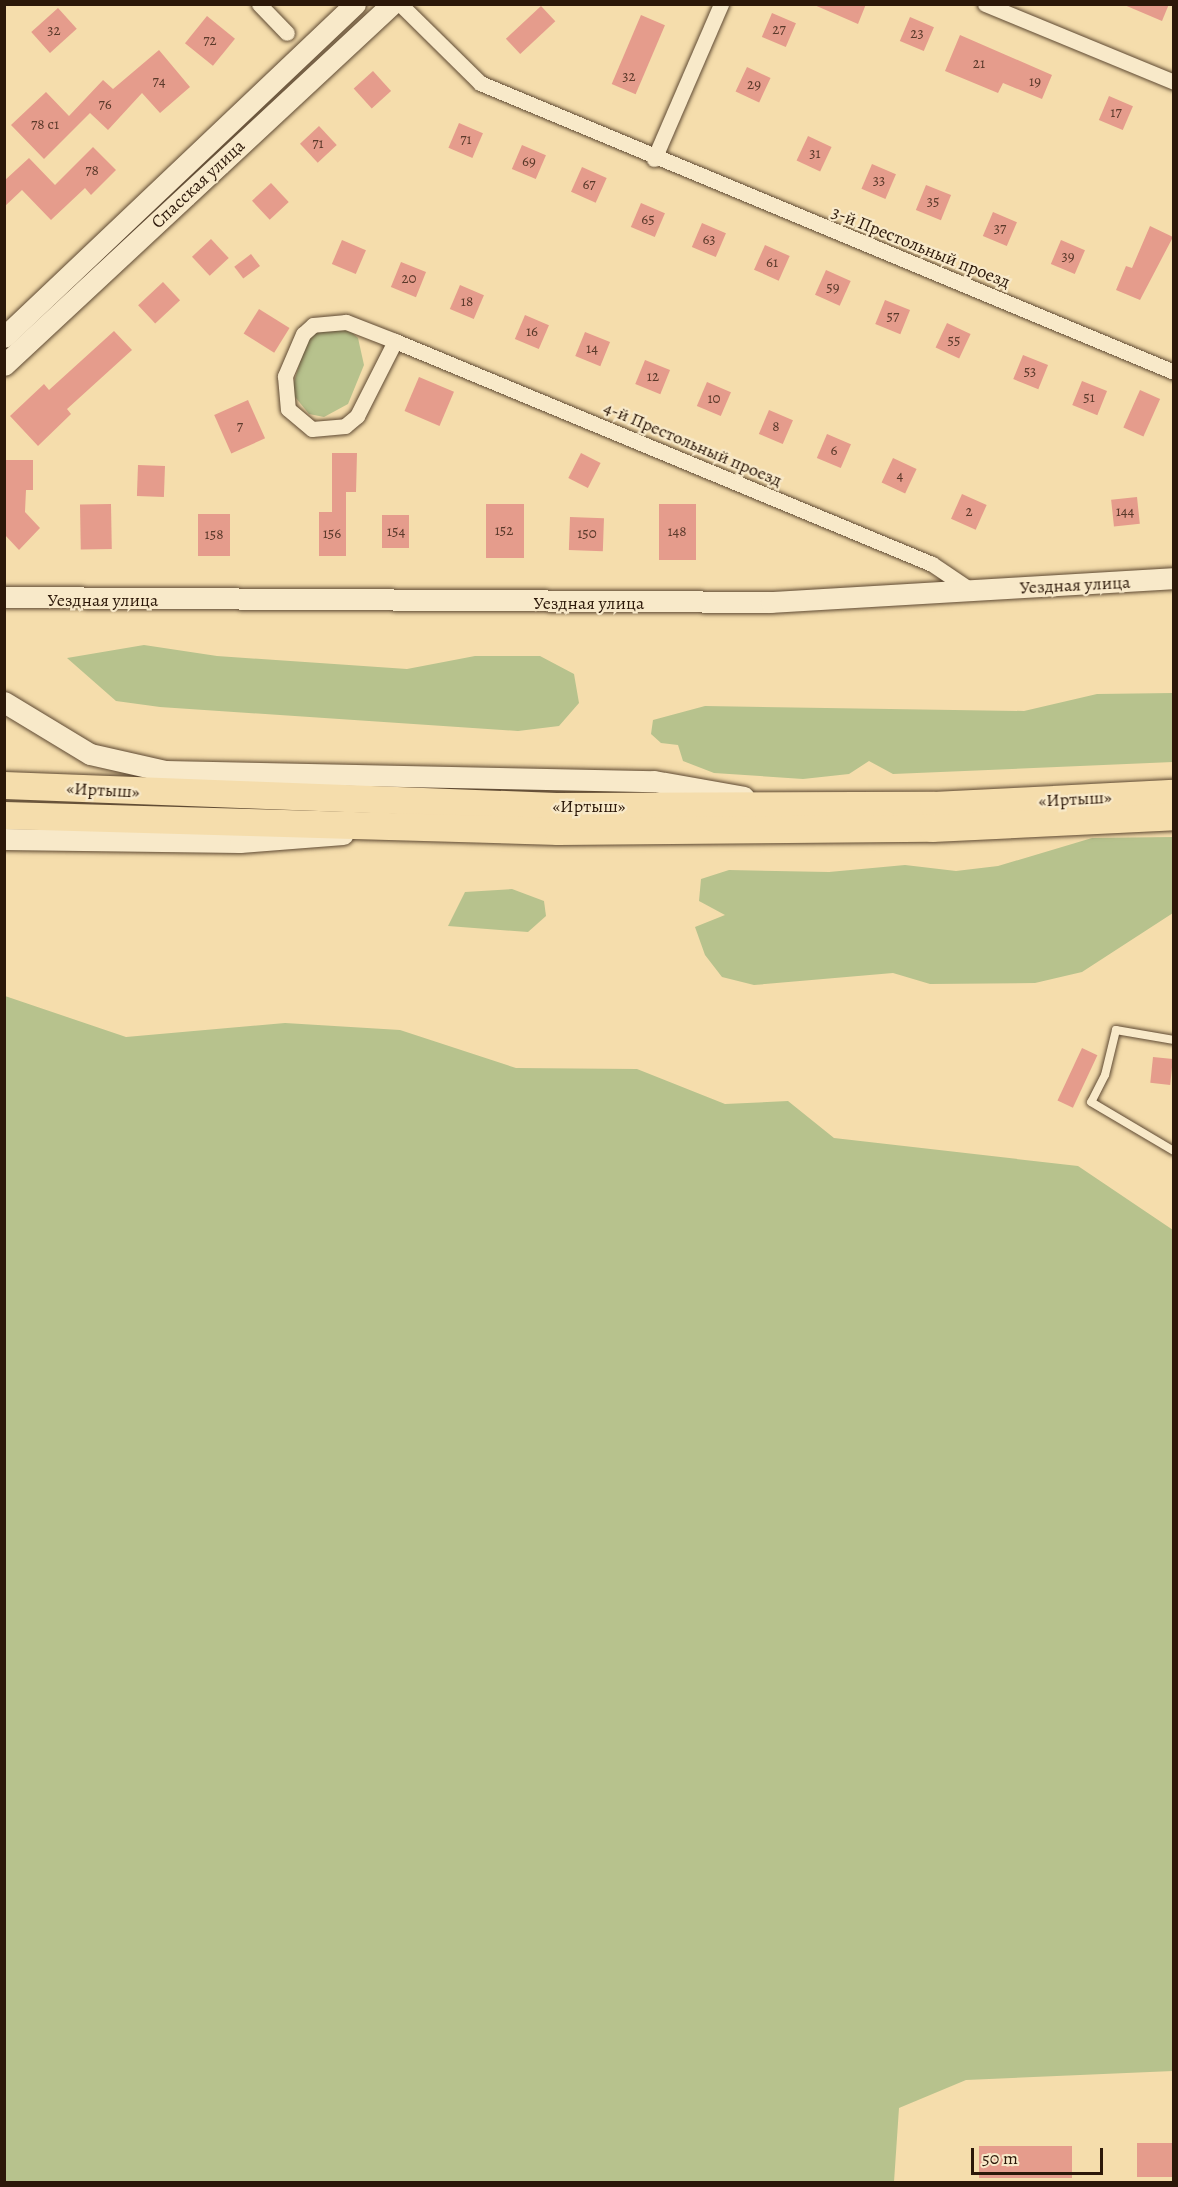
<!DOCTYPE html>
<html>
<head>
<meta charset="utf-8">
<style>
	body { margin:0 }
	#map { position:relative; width:1178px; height:2187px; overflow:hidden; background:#f5ddac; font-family:Alegreya,serif }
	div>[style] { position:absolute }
	.green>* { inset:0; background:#b7c28d }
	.building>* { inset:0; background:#e59c8c; transform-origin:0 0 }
	.roads { filter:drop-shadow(0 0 2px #5e4932) drop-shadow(0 0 2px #5e4932) }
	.lane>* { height:8px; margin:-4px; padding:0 4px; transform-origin:4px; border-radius:4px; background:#f8e9c9 }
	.street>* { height:15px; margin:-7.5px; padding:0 7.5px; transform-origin:7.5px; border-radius:7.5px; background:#f8e9c9 }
	.secondary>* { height:21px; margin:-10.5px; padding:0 10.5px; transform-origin:10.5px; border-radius:10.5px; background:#f8e9c9 }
	.highway>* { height:27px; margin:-13.5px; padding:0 13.5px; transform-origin:13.5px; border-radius:13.5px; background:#f5ddac }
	span { translate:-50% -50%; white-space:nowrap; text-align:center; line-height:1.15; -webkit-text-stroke:4.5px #f8e9c9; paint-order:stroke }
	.number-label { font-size:15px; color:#5a392a }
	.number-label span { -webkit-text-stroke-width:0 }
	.street-label { font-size:18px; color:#2c1809 }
	.frame { position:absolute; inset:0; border:6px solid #2c1809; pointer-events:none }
	.scale { position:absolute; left:971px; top:2148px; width:132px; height:27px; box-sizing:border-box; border:3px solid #2c1809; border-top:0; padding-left:8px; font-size:18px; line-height:21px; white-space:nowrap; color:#2c1809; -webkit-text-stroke:4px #f8e9c9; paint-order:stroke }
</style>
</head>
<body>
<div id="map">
	<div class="green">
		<i style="clip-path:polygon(347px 328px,358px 338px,364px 365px,348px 404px,324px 417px,309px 414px,291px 392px,306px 342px,318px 331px)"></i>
		<i style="clip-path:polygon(144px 645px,217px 656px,407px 669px,475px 656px,540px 656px,574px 674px,579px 703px,559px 726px,518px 731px,160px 707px,116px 701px,67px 658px)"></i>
		<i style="clip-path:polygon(1173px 693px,1173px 762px,893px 774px,869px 761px,849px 774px,803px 779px,714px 773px,683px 761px,678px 745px,661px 743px,651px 734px,653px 720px,705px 706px,1024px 711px,1097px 694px)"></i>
		<i style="clip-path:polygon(1173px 837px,1173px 913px,1082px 972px,1035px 983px,930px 984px,893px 973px,754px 985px,722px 977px,705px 955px,695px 927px,725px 915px,699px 901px,701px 879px,729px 870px,829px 872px,905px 865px,956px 871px,998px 866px,1092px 838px)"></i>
		<i style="clip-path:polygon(512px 889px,544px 901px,546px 916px,528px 932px,448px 926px,465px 892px)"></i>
		<i style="clip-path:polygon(5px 996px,126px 1037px,285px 1023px,400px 1030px,516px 1068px,637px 1069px,725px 1104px,788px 1101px,834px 1138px,1078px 1166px,1173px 1230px,1173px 2071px,966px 2080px,899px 2108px,894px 2182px,5px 2182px)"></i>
	</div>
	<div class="building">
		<i style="clip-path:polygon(812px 4px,866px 4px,858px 24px)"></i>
		<i style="clip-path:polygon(1122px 4px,1169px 4px,1162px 21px)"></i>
		<i style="left:541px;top:6px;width:21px;height:48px;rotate:47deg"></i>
		<i style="left:58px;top:8px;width:28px;height:36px;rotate:48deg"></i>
		<i style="left:772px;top:13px;width:26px;height:26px;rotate:23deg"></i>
		<i style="left:641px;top:15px;width:26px;height:75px;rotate:23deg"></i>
		<i style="left:207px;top:16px;width:36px;height:35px;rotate:39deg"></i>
		<i style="left:910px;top:17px;width:26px;height:26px;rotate:23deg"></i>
		<i style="clip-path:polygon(960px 35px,1052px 75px,1042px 99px,1003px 83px,998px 93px,945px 71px)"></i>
		<i style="clip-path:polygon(159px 50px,190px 87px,160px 113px,142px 93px,108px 130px,90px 113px,44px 159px,11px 125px,46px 92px,69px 116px,103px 80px,113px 89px)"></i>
		<i style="left:747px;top:67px;width:26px;height:27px;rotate:25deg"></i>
		<i style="left:373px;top:71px;width:27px;height:26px;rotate:48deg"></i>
		<i style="left:1109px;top:96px;width:26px;height:26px;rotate:23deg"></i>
		<i style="left:459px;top:123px;width:26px;height:27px;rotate:23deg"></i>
		<i style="left:319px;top:126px;width:26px;height:26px;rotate:47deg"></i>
		<i style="left:808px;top:136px;width:26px;height:27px;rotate:25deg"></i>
		<i style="left:522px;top:145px;width:26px;height:26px;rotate:23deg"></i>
		<i style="clip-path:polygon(93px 147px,116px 170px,91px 195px,85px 188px,51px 220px,22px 190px,4px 207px,4px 181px,29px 158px,55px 185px)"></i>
		<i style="left:872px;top:164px;width:26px;height:27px;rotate:23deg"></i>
		<i style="left:582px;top:167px;width:27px;height:27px;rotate:24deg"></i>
		<i style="left:271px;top:183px;width:26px;height:26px;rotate:47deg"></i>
		<i style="left:926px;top:185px;width:27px;height:27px;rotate:22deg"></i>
		<i style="left:641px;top:203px;width:26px;height:26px;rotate:23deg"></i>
		<i style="left:993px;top:212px;width:26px;height:26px;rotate:23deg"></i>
		<i style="left:702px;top:223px;width:26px;height:26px;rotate:23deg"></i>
		<i style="clip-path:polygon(1150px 226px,1173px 237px,1140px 300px,1116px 290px,1126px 266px,1132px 268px)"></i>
		<i style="left:211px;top:239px;width:26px;height:26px;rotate:47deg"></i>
		<i style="left:342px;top:240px;width:26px;height:26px;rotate:23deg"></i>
		<i style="left:1061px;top:240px;width:26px;height:26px;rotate:23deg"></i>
		<i style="left:765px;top:245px;width:27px;height:27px;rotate:24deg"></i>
		<i style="left:251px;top:254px;width:15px;height:21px;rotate:53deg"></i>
		<i style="left:401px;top:262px;width:27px;height:27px;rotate:22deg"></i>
		<i style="left:826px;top:270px;width:27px;height:27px;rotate:24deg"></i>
		<i style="left:163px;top:282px;width:25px;height:34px;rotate:47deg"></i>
		<i style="left:460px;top:285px;width:26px;height:26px;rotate:23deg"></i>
		<i style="left:885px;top:300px;width:27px;height:26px;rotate:22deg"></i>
		<i style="left:259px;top:309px;width:36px;height:29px;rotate:32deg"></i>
		<i style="left:525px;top:315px;width:26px;height:26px;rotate:23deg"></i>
		<i style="left:947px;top:323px;width:26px;height:27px;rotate:25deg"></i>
		<i style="clip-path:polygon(114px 331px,132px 350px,67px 409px,71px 414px,38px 446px,10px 416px,44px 384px,49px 390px)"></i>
		<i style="left:585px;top:332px;width:27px;height:26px;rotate:22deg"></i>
		<i style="left:1023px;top:355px;width:27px;height:26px;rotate:22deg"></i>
		<i style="left:645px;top:360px;width:27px;height:26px;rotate:22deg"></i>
		<i style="left:419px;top:377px;width:38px;height:37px;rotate:23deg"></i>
		<i style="left:1082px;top:381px;width:27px;height:26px;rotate:22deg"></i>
		<i style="left:707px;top:382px;width:26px;height:26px;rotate:23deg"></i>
		<i style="left:1140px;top:390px;width:22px;height:41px;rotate:24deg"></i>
		<i style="left:248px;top:400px;width:42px;height:37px;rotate:66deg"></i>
		<i style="left:769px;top:410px;width:26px;height:26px;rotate:23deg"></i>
		<i style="left:827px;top:434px;width:26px;height:26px;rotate:23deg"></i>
		<i style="clip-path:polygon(332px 453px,357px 453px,356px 492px,346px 492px,346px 556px,319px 556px,319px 512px,332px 512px)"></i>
		<i style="left:581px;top:453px;width:22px;height:28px;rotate:27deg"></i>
		<i style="left:893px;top:458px;width:26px;height:27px;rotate:25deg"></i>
		<i style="clip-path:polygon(4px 460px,33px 460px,33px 490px,26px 490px,25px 512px,40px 528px,19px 550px,4px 534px)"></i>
		<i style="left:138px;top:465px;width:27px;height:31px;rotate:2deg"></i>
		<i style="left:962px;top:494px;width:27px;height:27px;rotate:24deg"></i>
		<i style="left:1137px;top:497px;width:27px;height:26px;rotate:84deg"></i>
		<i style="left:111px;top:504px;width:45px;height:31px;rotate:89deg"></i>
		<i style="left:486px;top:504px;width:38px;height:54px"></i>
		<i style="left:659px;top:504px;width:37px;height:56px"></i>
		<i style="left:198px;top:514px;width:32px;height:42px"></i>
		<i style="left:409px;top:515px;width:33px;height:27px;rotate:90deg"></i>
		<i style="left:570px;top:517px;width:34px;height:33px;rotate:2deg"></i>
		<i style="left:1082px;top:1048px;width:17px;height:58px;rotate:25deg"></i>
		<i style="left:1153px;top:1057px;width:20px;height:26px;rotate:6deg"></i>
		<i style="left:1137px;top:2143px;width:36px;height:34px"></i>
		<i style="left:979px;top:2146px;width:93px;height:32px"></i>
	</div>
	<div class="roads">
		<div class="lane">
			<i style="left:1174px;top:1040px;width:59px;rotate:-170.2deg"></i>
			<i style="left:1116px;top:1030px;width:46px;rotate:103.7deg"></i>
			<i style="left:1105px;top:1075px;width:30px;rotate:117deg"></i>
			<i style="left:1091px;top:1102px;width:96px;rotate:30.6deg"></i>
		</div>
		<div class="street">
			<i style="left:259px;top:4px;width:40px;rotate:46deg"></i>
			<i style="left:400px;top:4px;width:112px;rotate:44.6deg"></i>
			<i style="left:480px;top:83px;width:752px;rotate:22.61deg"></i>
			<i style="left:985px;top:4px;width:204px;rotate:22.4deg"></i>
			<i style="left:654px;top:159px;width:169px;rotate:-66.6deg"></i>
			<i style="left:395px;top:341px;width:53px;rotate:-158.8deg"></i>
			<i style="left:346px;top:322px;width:33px;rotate:175deg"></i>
			<i style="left:313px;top:325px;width:13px;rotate:138deg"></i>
			<i style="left:303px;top:334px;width:46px;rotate:113.2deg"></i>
			<i style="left:285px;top:376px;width:33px;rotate:85deg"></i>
			<i style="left:288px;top:409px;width:31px;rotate:40deg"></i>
			<i style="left:312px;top:429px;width:33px;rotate:-5deg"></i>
			<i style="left:345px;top:426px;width:16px;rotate:-40deg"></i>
			<i style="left:357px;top:416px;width:84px;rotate:-63.1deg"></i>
			<i style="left:395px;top:341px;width:581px;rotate:22.55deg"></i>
			<i style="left:932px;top:564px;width:48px;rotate:34deg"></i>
		</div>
		<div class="secondary">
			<i style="left:4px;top:337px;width:484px;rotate:-43.5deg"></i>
			<i style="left:4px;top:365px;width:530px;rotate:-42.94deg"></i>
			<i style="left:4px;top:597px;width:767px;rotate:0.37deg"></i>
			<i style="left:771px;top:602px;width:404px;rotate:-3.4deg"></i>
			<i style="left:4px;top:702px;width:100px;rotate:31.2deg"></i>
			<i style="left:90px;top:754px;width:77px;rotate:12.8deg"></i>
			<i style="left:165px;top:771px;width:489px;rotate:1.2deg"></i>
			<i style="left:654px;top:781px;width:91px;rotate:10.1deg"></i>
			<i style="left:4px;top:839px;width:236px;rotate:0.7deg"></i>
			<i style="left:240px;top:842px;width:103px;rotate:-4.4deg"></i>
		</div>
		<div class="highway">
			<i style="left:4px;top:785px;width:552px;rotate:2.18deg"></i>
			<i style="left:556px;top:806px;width:377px;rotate:-0.2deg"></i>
			<i style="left:933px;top:805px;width:241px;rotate:-2.9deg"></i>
			<i style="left:4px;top:815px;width:554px;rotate:1.65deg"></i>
			<i style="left:558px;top:831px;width:374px;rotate:-0.5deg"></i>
			<i style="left:932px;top:828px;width:242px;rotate:-2.8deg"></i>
		</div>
	</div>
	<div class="number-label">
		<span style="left:779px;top:30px">27</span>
		<span style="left:54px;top:31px">32</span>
		<span style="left:917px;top:34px">23</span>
		<span style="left:210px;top:41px">72</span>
		<span style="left:979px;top:64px">21</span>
		<span style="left:629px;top:77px">32</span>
		<span style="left:159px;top:82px">74</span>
		<span style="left:1035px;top:82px">19</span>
		<span style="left:754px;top:85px">29</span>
		<span style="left:105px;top:105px">76</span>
		<span style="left:1116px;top:113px">17</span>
		<span style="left:45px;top:125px">78 с1</span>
		<span style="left:466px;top:140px">71</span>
		<span style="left:318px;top:144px">71</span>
		<span style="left:815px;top:154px">31</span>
		<span style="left:529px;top:162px">69</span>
		<span style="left:92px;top:171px">78</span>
		<span style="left:879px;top:181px">33</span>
		<span style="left:589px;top:185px">67</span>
		<span style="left:933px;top:202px">35</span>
		<span style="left:648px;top:220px">65</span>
		<span style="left:1000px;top:229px">37</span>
		<span style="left:709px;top:240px">63</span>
		<span style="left:1068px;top:257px">39</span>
		<span style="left:772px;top:263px">61</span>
		<span style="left:409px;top:279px">20</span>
		<span style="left:833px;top:288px">59</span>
		<span style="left:467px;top:302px">18</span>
		<span style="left:893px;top:317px">57</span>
		<span style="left:532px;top:332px">16</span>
		<span style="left:954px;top:341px">55</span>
		<span style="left:592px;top:349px">14</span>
		<span style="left:1030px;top:372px">53</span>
		<span style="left:653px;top:377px">12</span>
		<span style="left:1089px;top:398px">51</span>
		<span style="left:714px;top:399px">10</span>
		<span style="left:240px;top:427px">7</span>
		<span style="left:776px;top:427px">8</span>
		<span style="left:834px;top:451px">6</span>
		<span style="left:900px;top:476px">4</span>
		<span style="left:969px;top:512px">2</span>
		<span style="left:1125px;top:512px">144</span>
		<span style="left:504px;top:531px">152</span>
		<span style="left:396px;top:532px">154</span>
		<span style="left:677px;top:532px">148</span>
		<span style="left:332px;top:534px">156</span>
		<span style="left:587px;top:534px">150</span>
		<span style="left:214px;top:535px">158</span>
	</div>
	<div class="street-label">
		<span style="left:198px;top:184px;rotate:-43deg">Спасская улица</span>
		<span style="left:921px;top:247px;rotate:22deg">3-й Престольный проезд</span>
		<span style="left:693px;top:444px;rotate:23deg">4-й Престольный проезд</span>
		<span style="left:1075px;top:585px;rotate:-3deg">Уездная улица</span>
		<span style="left:103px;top:600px">Уездная улица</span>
		<span style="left:589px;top:603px">Уездная улица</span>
		<span style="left:103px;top:790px;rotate:3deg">«Иртыш»</span>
		<span style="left:1075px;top:799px;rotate:-3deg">«Иртыш»</span>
		<span style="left:589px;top:806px">«Иртыш»</span>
	</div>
	<div class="frame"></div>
	<div class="scale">50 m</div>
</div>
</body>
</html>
